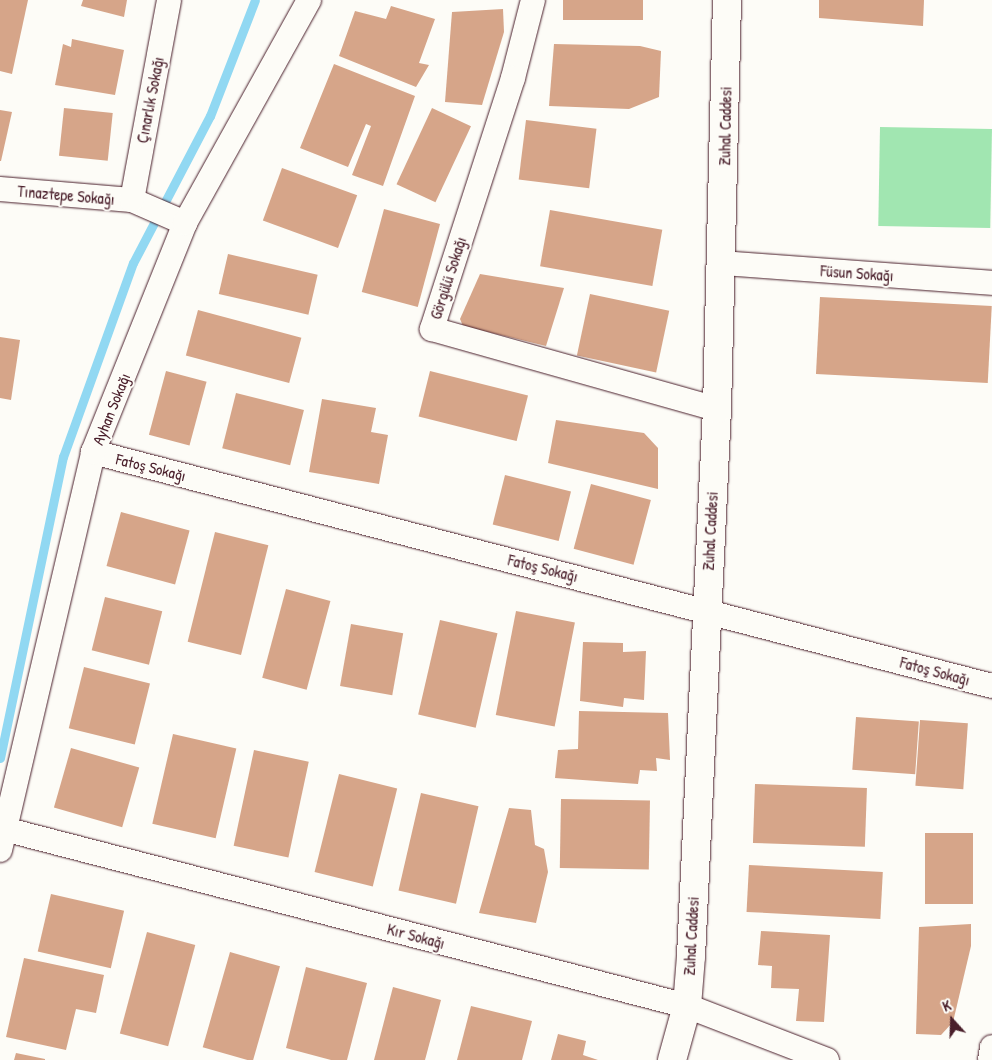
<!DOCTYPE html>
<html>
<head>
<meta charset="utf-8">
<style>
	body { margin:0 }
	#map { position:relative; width:992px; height:1060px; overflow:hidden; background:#fdfcf7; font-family:"Patrick Hand",sans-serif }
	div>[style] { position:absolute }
	.green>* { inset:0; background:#a1e6b1; transform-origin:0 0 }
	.stream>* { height:9px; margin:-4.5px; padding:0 4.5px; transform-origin:4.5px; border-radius:4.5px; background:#91d8f2 }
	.building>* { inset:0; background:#d6a589; transform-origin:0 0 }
	.roads { filter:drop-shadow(0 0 1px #4a1f2b) drop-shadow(0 0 1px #4a1f2b) }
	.street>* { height:24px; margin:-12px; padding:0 12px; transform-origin:12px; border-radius:12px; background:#fdfcf7 }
	.secondary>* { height:28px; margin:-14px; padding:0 14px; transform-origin:14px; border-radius:14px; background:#fdfcf7 }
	span { translate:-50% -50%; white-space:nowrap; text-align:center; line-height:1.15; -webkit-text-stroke:4px #fdfcf7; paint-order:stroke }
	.street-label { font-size:16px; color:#4a1f2b }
	.north { position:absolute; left:927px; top:995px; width:50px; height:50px; -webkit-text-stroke:4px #fdfcf7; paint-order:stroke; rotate:340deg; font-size:14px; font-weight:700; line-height:20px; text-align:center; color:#4a1f2b }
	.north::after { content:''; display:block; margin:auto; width:18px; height:22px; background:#4a1f2b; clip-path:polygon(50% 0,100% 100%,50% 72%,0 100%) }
</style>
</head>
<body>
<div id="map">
	<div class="green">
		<i style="left:880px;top:127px;width:112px;height:99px;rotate:1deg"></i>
	</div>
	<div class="stream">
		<i style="left:0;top:758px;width:308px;rotate:-78.2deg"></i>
		<i style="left:63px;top:457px;width:206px;rotate:-70.2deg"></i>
		<i style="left:133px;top:263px;width:166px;rotate:-62.4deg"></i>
		<i style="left:210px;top:116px;width:124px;rotate:-68.8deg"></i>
	</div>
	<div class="building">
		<i style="clip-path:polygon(0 0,28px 0,12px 74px,0 71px)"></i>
		<i style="clip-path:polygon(83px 0,127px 0,124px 17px,81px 6px)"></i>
		<i style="left:563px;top:0;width:80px;height:20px"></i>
		<i style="clip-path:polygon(819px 0,924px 0,923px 26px,819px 18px)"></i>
		<i style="clip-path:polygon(391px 6px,435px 19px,419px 63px,429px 65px,416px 87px,339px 56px,355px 11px,386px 19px)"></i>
		<i style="clip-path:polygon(503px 9px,504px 32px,482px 105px,445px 102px,452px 12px)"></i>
		<i style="clip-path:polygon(72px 39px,124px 50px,115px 95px,55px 85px,63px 44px,71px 47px)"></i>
		<i style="clip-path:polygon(554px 44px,640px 46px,661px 51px,659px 97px,629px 109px,549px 106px)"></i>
		<i style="clip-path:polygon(334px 64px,415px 96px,383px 186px,352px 175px,371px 126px,366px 124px,348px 167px,300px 148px)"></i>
		<i style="left:64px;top:108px;width:49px;height:48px;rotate:6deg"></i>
		<i style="left:432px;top:108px;width:43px;height:84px;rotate:25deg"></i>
		<i style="clip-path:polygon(0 110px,12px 112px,1px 161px,0 161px)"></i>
		<i style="left:526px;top:120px;width:71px;height:60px;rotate:7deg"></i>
		<i style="left:282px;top:168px;width:80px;height:56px;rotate:20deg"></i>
		<i style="left:384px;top:209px;width:58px;height:86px;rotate:15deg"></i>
		<i style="left:550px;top:210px;width:114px;height:57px;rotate:10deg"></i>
		<i style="left:228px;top:254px;width:92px;height:41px;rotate:13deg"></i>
		<i style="clip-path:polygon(480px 274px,564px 288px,546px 346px,463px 326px,460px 319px)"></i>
		<i style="left:590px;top:294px;width:81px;height:63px;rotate:12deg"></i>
		<i style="left:820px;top:297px;width:172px;height:77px;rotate:3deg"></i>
		<i style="left:198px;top:310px;width:107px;height:47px;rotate:15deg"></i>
		<i style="clip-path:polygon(0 337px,20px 340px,11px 400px,0 398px)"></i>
		<i style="left:166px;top:371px;width:42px;height:66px;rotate:15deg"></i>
		<i style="left:430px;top:371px;width:101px;height:47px;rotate:14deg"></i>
		<i style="left:236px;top:393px;width:70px;height:57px;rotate:14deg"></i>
		<i style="clip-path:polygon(322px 399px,376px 408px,371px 432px,388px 435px,379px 484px,309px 472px)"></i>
		<i style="clip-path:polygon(556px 420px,644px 433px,658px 448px,658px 489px,548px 463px)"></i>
		<i style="left:505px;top:475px;width:68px;height:51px;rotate:14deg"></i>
		<i style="left:591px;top:484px;width:62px;height:67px;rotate:15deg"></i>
		<i style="left:121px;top:512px;width:71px;height:56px;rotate:15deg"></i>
		<i style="left:215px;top:532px;width:55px;height:113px;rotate:14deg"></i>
		<i style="left:286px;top:589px;width:46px;height:92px;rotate:15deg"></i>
		<i style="left:105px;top:597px;width:59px;height:55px;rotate:14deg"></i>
		<i style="left:516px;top:611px;width:60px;height:106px;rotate:11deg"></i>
		<i style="left:440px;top:620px;width:59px;height:97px;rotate:13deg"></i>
		<i style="left:351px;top:624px;width:53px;height:63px;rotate:10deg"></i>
		<i style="clip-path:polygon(583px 642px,623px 643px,623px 652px,646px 651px,644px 700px,624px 698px,623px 707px,580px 701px)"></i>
		<i style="left:84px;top:667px;width:68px;height:63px;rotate:14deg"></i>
		<i style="clip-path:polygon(579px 711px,668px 713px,670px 760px,656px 758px,657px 771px,640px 770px,638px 784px,555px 778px,558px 750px,578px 749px)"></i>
		<i style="left:856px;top:717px;width:63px;height:53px;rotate:4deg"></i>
		<i style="left:920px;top:720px;width:48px;height:66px;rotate:4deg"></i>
		<i style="left:173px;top:734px;width:65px;height:92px;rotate:13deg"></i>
		<i style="left:71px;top:748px;width:71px;height:62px;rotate:16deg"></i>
		<i style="left:254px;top:750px;width:56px;height:98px;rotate:12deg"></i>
		<i style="left:339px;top:774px;width:60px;height:101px;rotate:14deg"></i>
		<i style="left:755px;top:784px;width:112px;height:59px;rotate:2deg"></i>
		<i style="left:421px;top:793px;width:59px;height:100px;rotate:13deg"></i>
		<i style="left:561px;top:799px;width:89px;height:69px;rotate:1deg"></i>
		<i style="clip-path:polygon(509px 808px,531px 810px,535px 845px,544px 849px,548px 872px,536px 923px,479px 913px)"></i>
		<i style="left:973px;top:833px;width:71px;height:48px;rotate:90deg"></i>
		<i style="left:749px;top:865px;width:134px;height:47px;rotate:3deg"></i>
		<i style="left:51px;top:894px;width:75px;height:59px;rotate:13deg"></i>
		<i style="clip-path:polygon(971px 924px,971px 946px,953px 1022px,941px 1035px,916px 1034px,919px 927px)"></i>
		<i style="clip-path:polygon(761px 931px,830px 935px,824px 1022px,796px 1021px,799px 989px,771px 988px,772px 966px,758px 965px)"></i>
		<i style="left:147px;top:932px;width:50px;height:105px;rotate:15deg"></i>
		<i style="left:230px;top:952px;width:52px;height:99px;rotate:16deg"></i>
		<i style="clip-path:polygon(24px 958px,104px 975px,96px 1013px,76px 1009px,66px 1050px,6px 1037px)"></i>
		<i style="clip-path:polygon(306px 967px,367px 983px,347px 1060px,331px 1060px,286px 1048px)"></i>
		<i style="clip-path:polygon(393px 987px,441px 1000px,425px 1060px,374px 1060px)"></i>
		<i style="clip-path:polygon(471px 1006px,532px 1021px,522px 1060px,457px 1060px)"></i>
		<i style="clip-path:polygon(558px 1034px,586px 1041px,583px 1055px,598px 1060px,551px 1060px)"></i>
		<i style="clip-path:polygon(16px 1053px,45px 1059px,45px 1060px,14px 1060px)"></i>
	</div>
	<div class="roads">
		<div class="street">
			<i style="left:533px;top:0;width:81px;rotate:104.4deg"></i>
			<i style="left:513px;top:78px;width:264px;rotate:107.9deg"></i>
			<i style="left:432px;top:329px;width:296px;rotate:15.7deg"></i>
			<i style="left:0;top:189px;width:132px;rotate:4.8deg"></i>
			<i style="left:132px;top:200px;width:58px;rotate:23.5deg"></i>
			<i style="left:132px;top:200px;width:203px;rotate:-79.5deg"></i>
			<i style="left:722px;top:263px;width:271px;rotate:4.2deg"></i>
			<i style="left:93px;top:452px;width:929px;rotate:14.59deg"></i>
			<i style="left:0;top:828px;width:710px;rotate:14.53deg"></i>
			<i style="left:687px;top:1006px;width:150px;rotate:21.1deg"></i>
			<i style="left:0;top:850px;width:409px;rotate:-76.8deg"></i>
			<i style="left:93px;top:452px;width:247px;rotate:-68.1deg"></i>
			<i style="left:185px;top:223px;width:255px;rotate:-60.9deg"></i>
			<i style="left:990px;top:1060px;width:13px;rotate:-81deg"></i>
		</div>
		<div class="secondary">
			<i style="left:672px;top:1060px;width:56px;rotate:-74.5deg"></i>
			<i style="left:687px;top:1006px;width:50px;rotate:-85.4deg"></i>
			<i style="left:691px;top:956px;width:548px;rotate:-87.28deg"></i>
			<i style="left:717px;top:409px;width:409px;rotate:-88.6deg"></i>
		</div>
	</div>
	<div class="street-label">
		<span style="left:150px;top:100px;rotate:-79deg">Çınarlık Sokağı</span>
		<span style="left:725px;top:126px;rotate:-89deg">Zuhal Caddesi</span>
		<span style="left:66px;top:195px;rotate:5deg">Tınaztepe Sokağı</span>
		<span style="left:857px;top:273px;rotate:4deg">Füsun Sokağı</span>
		<span style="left:448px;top:278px;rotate:-72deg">Görgülü Sokağı</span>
		<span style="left:111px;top:409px;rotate:-68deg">Ayhan Sokağı</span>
		<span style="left:151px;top:467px;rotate:14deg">Fatoş Sokağı</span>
		<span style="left:710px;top:531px;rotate:-87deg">Zuhal Caddesi</span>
		<span style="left:543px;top:568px;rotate:14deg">Fatoş Sokağı</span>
		<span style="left:935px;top:671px;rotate:15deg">Fatoş Sokağı</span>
		<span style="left:416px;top:936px;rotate:15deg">Kır Sokağı</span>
		<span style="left:691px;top:936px;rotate:-87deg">Zuhal Caddesi</span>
	</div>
	<div class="north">K</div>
</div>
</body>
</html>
